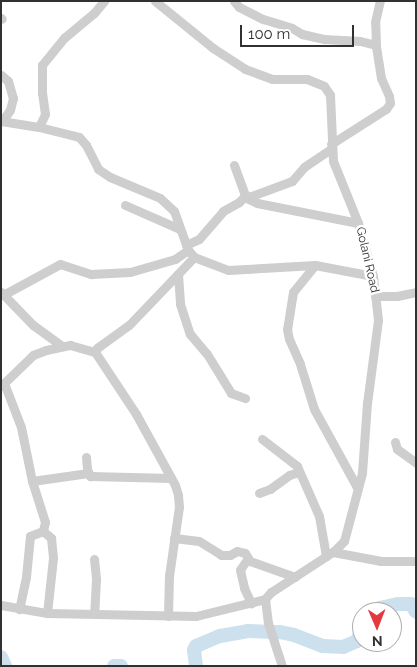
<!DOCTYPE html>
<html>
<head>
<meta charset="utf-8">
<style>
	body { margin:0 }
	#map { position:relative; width:417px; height:667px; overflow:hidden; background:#fff; font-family:Raleway,sans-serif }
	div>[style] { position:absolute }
	.river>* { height:14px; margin:-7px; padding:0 7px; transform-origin:7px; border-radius:7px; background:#cde0ed }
	.street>* { height:9px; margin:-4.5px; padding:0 4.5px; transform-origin:4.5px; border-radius:4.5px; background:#cecece }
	span { translate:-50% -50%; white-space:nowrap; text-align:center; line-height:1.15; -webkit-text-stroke:5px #fff; paint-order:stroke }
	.street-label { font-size:12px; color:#313131 }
	.frame { position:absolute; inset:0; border:2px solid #313131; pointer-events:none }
	.north { position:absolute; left:352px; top:602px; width:50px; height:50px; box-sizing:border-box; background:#fff; border:1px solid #adadad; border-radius:50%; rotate:179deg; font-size:14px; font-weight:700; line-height:20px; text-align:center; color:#313131 }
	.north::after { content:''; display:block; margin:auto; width:18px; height:22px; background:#e33941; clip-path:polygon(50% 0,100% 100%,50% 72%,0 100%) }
	.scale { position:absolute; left:240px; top:25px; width:114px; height:22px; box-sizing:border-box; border:2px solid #313131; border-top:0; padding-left:6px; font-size:15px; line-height:18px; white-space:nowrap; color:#313131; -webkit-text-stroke:4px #fff; paint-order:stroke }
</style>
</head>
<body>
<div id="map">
	<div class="river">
		<i style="left:376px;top:612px;width:6px;rotate:-45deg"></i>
		<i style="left:380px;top:608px;width:18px;rotate:-13deg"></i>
		<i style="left:398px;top:604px;width:13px"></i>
		<i style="left:411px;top:604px;width:9px;rotate:58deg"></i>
		<i style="left:1px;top:657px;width:10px;rotate:66deg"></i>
		<i style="left:114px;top:666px;width:7px"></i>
		<i style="left:196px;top:666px;width:16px;rotate:-97deg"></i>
		<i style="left:194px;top:650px;width:4px;rotate:-63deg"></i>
		<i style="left:196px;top:646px;width:26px;rotate:-23deg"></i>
		<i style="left:220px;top:636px;width:27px;rotate:-10deg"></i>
		<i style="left:247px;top:631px;width:33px;rotate:2deg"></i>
		<i style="left:280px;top:632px;width:14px;rotate:12deg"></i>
		<i style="left:294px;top:635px;width:31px;rotate:21deg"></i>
		<i style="left:323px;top:646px;width:20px;rotate:3deg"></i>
		<i style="left:343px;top:647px;width:15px;rotate:-23deg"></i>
		<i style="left:357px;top:641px;width:13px;rotate:-67deg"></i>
	</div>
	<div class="street">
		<i style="left:155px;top:1px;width:75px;rotate:39deg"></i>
		<i style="left:213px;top:48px;width:38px;rotate:33deg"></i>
		<i style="left:245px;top:69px;width:29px;rotate:20deg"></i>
		<i style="left:272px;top:79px;width:35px"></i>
		<i style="left:307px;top:79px;width:18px;rotate:22deg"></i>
		<i style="left:324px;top:86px;width:11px;rotate:56deg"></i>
		<i style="left:330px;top:95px;width:66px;rotate:87.4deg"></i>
		<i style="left:333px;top:161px;width:67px;rotate:68deg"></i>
		<i style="left:358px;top:223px;width:55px;rotate:74.2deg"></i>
		<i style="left:373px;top:276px;width:44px;rotate:83.5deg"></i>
		<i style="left:378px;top:320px;width:84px;rotate:97.5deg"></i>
		<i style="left:367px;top:403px;width:70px;rotate:94.1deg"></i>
		<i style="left:362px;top:473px;width:70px;rotate:104.8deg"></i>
		<i style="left:344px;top:541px;width:14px;rotate:135deg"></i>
		<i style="left:334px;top:551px;width:75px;rotate:146.9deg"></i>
		<i style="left:271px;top:592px;width:9px;rotate:131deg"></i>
		<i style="left:265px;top:599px;width:24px;rotate:83deg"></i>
		<i style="left:268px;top:623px;width:45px;rotate:72deg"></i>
		<i style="left:234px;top:1px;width:8px;rotate:50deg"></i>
		<i style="left:239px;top:7px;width:27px;rotate:27deg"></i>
		<i style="left:263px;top:19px;width:30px;rotate:17deg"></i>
		<i style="left:292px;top:28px;width:12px;rotate:31deg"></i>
		<i style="left:302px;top:34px;width:23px;rotate:13deg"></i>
		<i style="left:324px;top:39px;width:36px;rotate:3deg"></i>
		<i style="left:360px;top:41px;width:16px;rotate:14deg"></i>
		<i style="left:1px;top:18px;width:1px;rotate:45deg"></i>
		<i style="left:1px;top:75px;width:9px;rotate:41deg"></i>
		<i style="left:8px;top:81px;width:18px;rotate:74deg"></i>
		<i style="left:13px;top:98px;width:12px;rotate:104deg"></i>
		<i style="left:10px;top:110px;width:14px;rotate:126deg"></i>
		<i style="left:1px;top:121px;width:38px;rotate:9deg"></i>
		<i style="left:39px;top:127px;width:41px;rotate:14deg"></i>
		<i style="left:79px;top:137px;width:11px;rotate:49deg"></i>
		<i style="left:86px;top:145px;width:27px;rotate:63deg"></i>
		<i style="left:98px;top:169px;width:14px;rotate:34deg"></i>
		<i style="left:110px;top:177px;width:54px;rotate:22.8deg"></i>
		<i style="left:160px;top:198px;width:19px;rotate:43deg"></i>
		<i style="left:174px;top:211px;width:41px;rotate:70.3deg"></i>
		<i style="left:188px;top:250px;width:9px;rotate:49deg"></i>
		<i style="left:194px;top:257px;width:36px;rotate:21deg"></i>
		<i style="left:228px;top:270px;width:87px;rotate:-3.3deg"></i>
		<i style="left:315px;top:265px;width:59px;rotate:10.7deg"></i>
		<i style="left:39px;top:127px;width:14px;rotate:-65deg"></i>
		<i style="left:45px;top:114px;width:21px;rotate:-98deg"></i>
		<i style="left:42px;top:93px;width:28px;rotate:-90deg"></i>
		<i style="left:42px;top:65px;width:35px;rotate:-51deg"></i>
		<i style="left:64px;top:38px;width:39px;rotate:-40deg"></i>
		<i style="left:94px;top:13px;width:16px;rotate:-50deg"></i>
		<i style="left:331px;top:144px;width:65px;rotate:-32.5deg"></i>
		<i style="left:386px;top:109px;width:7px;rotate:-56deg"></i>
		<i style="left:390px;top:103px;width:7px;rotate:-98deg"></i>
		<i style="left:389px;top:96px;width:20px;rotate:-114deg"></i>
		<i style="left:381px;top:78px;width:33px;rotate:-99deg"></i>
		<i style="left:376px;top:45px;width:23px;rotate:-92deg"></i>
		<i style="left:375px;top:22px;width:22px;rotate:-77deg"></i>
		<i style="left:234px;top:165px;width:35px;rotate:70deg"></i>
		<i style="left:246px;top:198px;width:12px;rotate:24deg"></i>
		<i style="left:257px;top:203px;width:103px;rotate:11.2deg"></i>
		<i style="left:246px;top:198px;width:49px;rotate:-20.3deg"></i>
		<i style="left:292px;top:181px;width:18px;rotate:-49deg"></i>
		<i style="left:304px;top:167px;width:32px;rotate:-34deg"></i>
		<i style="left:125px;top:205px;width:60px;rotate:23.6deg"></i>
		<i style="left:186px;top:245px;width:14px;rotate:-25deg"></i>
		<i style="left:199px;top:239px;width:37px;rotate:-49deg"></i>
		<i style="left:223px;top:211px;width:18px;rotate:-29deg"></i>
		<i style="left:239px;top:202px;width:10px;rotate:-45deg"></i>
		<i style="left:315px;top:265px;width:35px;rotate:129deg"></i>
		<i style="left:293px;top:292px;width:37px;rotate:99deg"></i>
		<i style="left:287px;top:329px;width:10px;rotate:79deg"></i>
		<i style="left:289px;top:339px;width:27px;rotate:66deg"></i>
		<i style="left:300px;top:364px;width:47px;rotate:72.7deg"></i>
		<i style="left:314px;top:409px;width:91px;rotate:61.2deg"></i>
		<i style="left:178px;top:274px;width:30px;rotate:86deg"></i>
		<i style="left:180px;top:304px;width:32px;rotate:72deg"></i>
		<i style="left:190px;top:334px;width:26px;rotate:50deg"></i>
		<i style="left:207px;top:354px;width:46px;rotate:58.4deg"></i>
		<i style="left:231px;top:393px;width:15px;rotate:20deg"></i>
		<i style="left:1px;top:292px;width:46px;rotate:45.9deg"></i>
		<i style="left:33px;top:325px;width:36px;rotate:36deg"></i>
		<i style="left:3px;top:295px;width:65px;rotate:-28.5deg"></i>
		<i style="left:60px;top:264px;width:33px;rotate:18deg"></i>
		<i style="left:91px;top:274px;width:39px;rotate:-3deg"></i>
		<i style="left:130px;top:272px;width:47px;rotate:-16.1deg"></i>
		<i style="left:175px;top:259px;width:16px;rotate:-35deg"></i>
		<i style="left:375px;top:296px;width:22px"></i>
		<i style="left:397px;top:296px;width:19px;rotate:-12deg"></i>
		<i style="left:4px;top:383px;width:47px;rotate:68.9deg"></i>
		<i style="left:21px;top:427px;width:55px;rotate:78.5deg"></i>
		<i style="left:32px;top:481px;width:43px;rotate:72.4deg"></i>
		<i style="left:45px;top:522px;width:9px;rotate:103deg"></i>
		<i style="left:43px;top:531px;width:14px;rotate:159deg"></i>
		<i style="left:30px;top:536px;width:41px;rotate:95.6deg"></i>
		<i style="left:26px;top:577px;width:33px;rotate:102deg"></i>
		<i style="left:1px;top:386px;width:45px;rotate:-44.1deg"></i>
		<i style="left:33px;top:355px;width:14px;rotate:-21deg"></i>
		<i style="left:46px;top:350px;width:25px;rotate:-12deg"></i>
		<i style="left:70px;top:345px;width:26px;rotate:16deg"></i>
		<i style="left:262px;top:439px;width:44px;rotate:37.6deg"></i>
		<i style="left:297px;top:466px;width:55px;rotate:66.3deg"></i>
		<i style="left:319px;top:516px;width:41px;rotate:80.1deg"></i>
		<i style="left:395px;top:442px;width:7px;rotate:74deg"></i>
		<i style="left:397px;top:449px;width:24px;rotate:36deg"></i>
		<i style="left:86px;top:457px;width:12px;rotate:85deg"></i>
		<i style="left:87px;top:469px;width:8px;rotate:67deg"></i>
		<i style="left:90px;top:476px;width:81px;rotate:1.4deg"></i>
		<i style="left:32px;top:481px;width:57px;rotate:-8.1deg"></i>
		<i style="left:259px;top:493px;width:12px;rotate:-20deg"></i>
		<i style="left:270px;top:489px;width:24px;rotate:-36deg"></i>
		<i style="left:289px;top:475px;width:10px;rotate:-17deg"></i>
		<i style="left:43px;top:531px;width:11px;rotate:41deg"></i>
		<i style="left:51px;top:538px;width:20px;rotate:84deg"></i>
		<i style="left:53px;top:558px;width:55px;rotate:96.2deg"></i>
		<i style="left:174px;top:538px;width:25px;rotate:7deg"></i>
		<i style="left:199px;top:541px;width:26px;rotate:32deg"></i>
		<i style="left:221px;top:555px;width:9px"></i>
		<i style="left:230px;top:555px;width:8px;rotate:-30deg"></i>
		<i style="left:237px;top:551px;width:8px;rotate:14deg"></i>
		<i style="left:245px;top:553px;width:6px;rotate:59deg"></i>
		<i style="left:248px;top:558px;width:14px;rotate:124deg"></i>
		<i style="left:240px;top:570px;width:18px;rotate:77deg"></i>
		<i style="left:244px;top:588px;width:17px;rotate:65deg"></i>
		<i style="left:333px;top:552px;width:49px;rotate:10.6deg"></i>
		<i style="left:381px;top:561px;width:35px"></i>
		<i style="left:94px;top:559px;width:20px;rotate:84deg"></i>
		<i style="left:96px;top:579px;width:35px;rotate:93deg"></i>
		<i style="left:247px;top:560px;width:51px;rotate:19.5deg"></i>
		<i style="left:1px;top:605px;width:47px;rotate:9.9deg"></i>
		<i style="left:47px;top:613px;width:149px;rotate:1.2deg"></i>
		<i style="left:196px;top:616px;width:71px;rotate:-13.8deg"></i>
		<i style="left:168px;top:616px;width:40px;rotate:-88.6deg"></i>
		<i style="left:169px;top:576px;width:70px;rotate:-81.8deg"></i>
		<i style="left:179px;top:507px;width:12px;rotate:-95deg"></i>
		<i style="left:178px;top:495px;width:10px;rotate:-107deg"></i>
		<i style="left:175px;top:485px;width:81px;rotate:-118.8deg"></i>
		<i style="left:136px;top:414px;width:74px;rotate:-123.5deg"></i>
		<i style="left:95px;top:352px;width:4px;rotate:-63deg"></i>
		<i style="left:97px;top:348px;width:39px;rotate:-36deg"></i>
		<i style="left:129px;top:325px;width:94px;rotate:-46.3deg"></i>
	</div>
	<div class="street-label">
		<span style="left:367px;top:260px;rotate:77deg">Golani Road</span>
	</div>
	<div class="frame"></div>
	<div class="north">N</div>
	<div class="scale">100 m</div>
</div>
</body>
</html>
